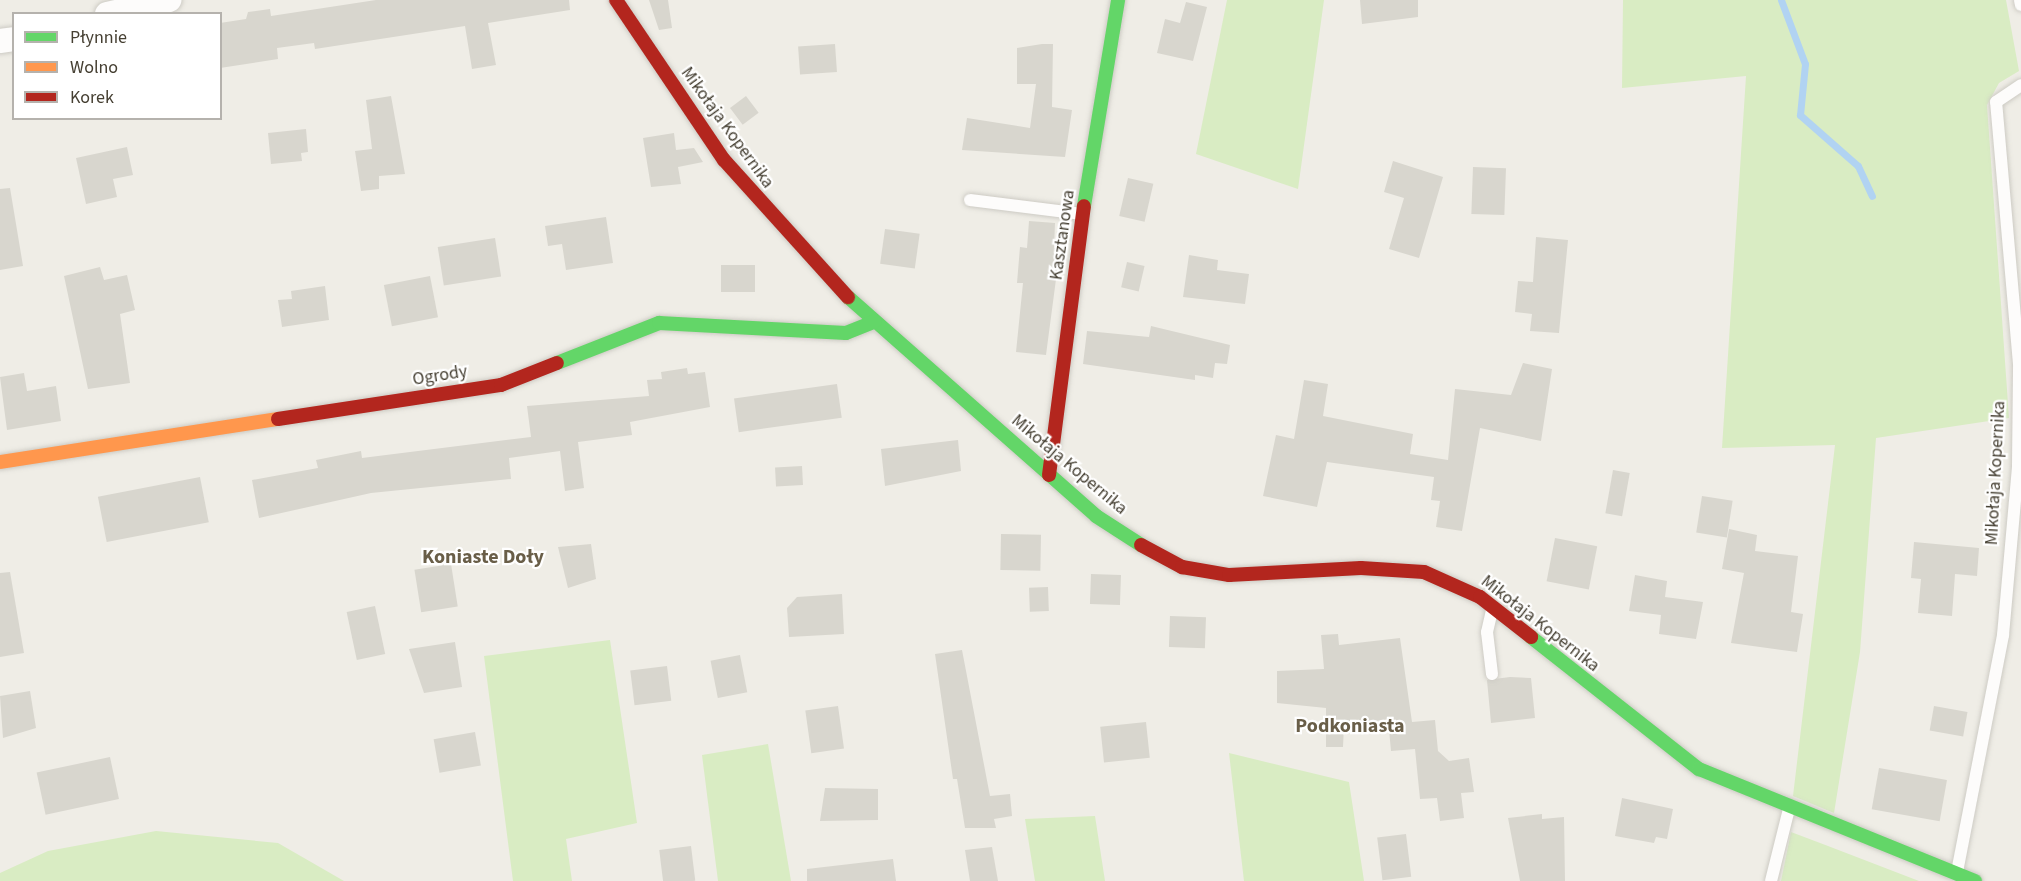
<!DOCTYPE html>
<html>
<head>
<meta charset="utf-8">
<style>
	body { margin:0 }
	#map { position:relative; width:2021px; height:881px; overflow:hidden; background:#efede6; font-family:"Source Sans 3",sans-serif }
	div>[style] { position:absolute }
	.green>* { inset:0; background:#d9ecc3 }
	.stream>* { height:7px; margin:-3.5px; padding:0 3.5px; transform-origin:3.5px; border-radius:3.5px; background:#b1d3f2 }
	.building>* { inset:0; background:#d8d6ce; transform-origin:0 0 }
	.roads { filter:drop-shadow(0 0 2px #cdcbc4) drop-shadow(0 0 2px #cdcbc4) }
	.lane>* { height:12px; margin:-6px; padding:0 6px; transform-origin:6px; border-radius:6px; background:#fdfcfb }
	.street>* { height:24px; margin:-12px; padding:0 12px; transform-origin:12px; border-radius:12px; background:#fdfcfb }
	.fast>* { height:14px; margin:-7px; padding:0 7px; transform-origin:7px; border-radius:7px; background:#63d668 }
	.slow>* { height:14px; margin:-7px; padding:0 7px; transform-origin:7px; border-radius:7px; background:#ff974d }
	.jam>* { height:14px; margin:-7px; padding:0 7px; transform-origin:7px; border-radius:7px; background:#b3261e }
	span { translate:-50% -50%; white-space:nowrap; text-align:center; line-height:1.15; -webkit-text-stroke:4.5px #fff; paint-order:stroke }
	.street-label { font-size:18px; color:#453f32 }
	.neighbourhood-label { font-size:20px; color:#695e48; font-weight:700 }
	.legend { position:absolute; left:12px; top:12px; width:210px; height:108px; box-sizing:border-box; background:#fff; border:2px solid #b5b2ad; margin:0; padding:8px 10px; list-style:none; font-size:18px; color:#453f32 }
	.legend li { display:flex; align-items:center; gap:12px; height:30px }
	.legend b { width:30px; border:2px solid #b5b2ad }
</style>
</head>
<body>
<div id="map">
	<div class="green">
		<i style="clip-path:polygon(1227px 0,1324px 0,1298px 189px,1196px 154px)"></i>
		<i style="clip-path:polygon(1623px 0,2006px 0,2019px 71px,1999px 83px,1987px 105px,2009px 418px,1876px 438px,1860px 652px,1834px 813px,1793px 796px,1835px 445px,1722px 448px,1746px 76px,1622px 88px)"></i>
		<i style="clip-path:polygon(610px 640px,637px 823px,566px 839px,572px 881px,513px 881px,484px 656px)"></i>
		<i style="clip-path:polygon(768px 744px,791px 881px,718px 881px,702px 755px)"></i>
		<i style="clip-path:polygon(1229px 753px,1349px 782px,1364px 881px,1244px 881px)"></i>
		<i style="clip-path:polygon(1095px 816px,1105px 881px,1035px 881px,1025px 819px)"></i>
		<i style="clip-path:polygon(156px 831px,278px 843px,344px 881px,0 881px,0 873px,48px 851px)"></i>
		<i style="clip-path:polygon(1791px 832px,1828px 846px,1919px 881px,1781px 881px)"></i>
	</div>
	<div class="stream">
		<i style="left:1781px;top:0;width:68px;rotate:69.4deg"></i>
		<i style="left:1805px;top:64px;width:51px;rotate:95.6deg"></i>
		<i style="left:1800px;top:115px;width:77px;rotate:41.3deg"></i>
		<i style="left:1858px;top:166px;width:33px;rotate:65deg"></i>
	</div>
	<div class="building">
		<i style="clip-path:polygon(376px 0,569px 0,570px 10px,488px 23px,496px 65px,472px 69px,465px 26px,315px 49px,314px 43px,277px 48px,278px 59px,220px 68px,220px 23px,246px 19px,248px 12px,270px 9px,271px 16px)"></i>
		<i style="clip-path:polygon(649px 0,668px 0,672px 28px,659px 30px)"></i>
		<i style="clip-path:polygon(1360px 0,1418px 0,1418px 17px,1362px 24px)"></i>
		<i style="clip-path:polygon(1186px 2px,1207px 7px,1193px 61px,1157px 53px,1165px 19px,1180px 23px)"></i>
		<i style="left:835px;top:44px;width:28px;height:37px;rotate:86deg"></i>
		<i style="clip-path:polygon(1042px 44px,1053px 44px,1052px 107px,1072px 110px,1065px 157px,962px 150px,967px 118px,1030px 128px,1036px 84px,1017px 84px,1017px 48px)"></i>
		<i style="clip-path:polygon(391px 96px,405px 174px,379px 176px,379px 189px,361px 191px,355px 151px,372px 149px,366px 100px)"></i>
		<i style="left:746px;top:96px;width:21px;height:20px;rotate:53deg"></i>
		<i style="clip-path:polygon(306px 129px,308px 152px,301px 153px,302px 161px,271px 164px,268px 133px)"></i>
		<i style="clip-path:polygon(674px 133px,676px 150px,694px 148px,703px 162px,678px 167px,681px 184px,651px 187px,643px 138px)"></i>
		<i style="clip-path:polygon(127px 147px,133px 175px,113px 179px,117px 197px,86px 204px,76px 158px)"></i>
		<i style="clip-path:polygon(1393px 161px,1443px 177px,1419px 258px,1389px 249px,1404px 198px,1384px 192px)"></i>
		<i style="left:1473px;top:167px;width:33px;height:47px;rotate:2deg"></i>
		<i style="left:1128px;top:178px;width:26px;height:39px;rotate:13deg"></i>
		<i style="clip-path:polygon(10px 188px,23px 266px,0 270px,0 189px)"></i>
		<i style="clip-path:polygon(606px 217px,613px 263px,566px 270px,562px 244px,548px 246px,545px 226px)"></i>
		<i style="clip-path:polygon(1029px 221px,1055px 223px,1054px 248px,1060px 249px,1046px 355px,1016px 352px,1023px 283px,1017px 283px,1020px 247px,1027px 248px)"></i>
		<i style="left:885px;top:229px;width:35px;height:35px;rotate:8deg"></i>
		<i style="clip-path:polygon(1536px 237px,1568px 240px,1559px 333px,1530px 331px,1532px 314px,1515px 312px,1518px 281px,1533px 282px)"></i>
		<i style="left:495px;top:238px;width:39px;height:58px;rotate:81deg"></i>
		<i style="clip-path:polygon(1189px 255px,1218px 260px,1217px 270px,1249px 274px,1245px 304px,1183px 297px)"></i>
		<i style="left:1127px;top:262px;width:18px;height:26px;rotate:13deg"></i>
		<i style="left:721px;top:265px;width:34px;height:27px"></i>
		<i style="clip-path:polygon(100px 267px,104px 280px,127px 275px,135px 310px,120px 314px,130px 383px,88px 389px,64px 276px)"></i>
		<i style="left:430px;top:276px;width:42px;height:47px;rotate:79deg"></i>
		<i style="clip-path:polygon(325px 286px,329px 320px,282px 327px,278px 300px,292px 299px,291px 291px)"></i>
		<i style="clip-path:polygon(1151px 326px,1230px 345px,1227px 364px,1215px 363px,1213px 378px,1195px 375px,1195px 380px,1083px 364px,1087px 331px,1149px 337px)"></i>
		<i style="clip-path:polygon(1523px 363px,1552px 369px,1541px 441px,1480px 428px,1462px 531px,1436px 527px,1440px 501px,1431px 500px,1434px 477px,1327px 462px,1317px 507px,1263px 496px,1276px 435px,1294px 439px,1304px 380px,1328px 384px,1323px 416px,1413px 434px,1410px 454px,1448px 460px,1455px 389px,1511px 395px)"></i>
		<i style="clip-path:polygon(687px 368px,688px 374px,705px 372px,710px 407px,630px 422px,632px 435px,578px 442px,584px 488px,565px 491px,560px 451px,509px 458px,511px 479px,371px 493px,259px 518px,252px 480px,318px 468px,316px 460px,361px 451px,362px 458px,531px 437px,527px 406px,649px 396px,647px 380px,662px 379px,661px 372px)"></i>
		<i style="clip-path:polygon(24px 373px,27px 391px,56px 386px,61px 421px,7px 430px,0 377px)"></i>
		<i style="left:837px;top:384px;width:34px;height:104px;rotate:82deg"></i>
		<i style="clip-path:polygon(958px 440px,961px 471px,885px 486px,881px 449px)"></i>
		<i style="left:802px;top:466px;width:19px;height:27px;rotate:87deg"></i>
		<i style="left:1613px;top:470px;width:17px;height:44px;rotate:10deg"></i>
		<i style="left:200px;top:477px;width:46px;height:104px;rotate:79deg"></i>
		<i style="left:1702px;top:496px;width:31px;height:37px;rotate:9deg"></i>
		<i style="clip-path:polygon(1729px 529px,1757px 535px,1755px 551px,1798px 556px,1791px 612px,1803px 614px,1797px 652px,1731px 643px,1744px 573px,1722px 569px)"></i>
		<i style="left:1001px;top:534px;width:40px;height:36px;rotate:1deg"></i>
		<i style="left:1555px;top:538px;width:43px;height:44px;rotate:11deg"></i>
		<i style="clip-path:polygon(1914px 542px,1979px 548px,1977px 576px,1955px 574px,1952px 616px,1918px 613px,1921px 579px,1911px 578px)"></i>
		<i style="clip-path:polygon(591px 544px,596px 579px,568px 588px,558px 547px)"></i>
		<i style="left:451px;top:564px;width:43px;height:37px;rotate:81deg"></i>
		<i style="clip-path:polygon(10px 572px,24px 653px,0 657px,0 573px)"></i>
		<i style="left:1091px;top:574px;width:30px;height:30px;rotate:2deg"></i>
		<i style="clip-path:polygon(1635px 575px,1667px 581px,1665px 597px,1703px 602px,1696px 639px,1659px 634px,1661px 615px,1629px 611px)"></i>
		<i style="left:1048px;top:587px;width:24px;height:19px;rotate:88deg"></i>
		<i style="clip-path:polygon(842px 594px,844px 634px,789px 637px,787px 608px,797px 597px)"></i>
		<i style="left:375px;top:606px;width:49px;height:29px;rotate:78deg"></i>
		<i style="left:1170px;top:616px;width:36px;height:31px;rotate:2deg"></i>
		<i style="clip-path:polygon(1338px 634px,1339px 645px,1400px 638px,1412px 722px,1435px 720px,1438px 751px,1449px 761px,1469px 758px,1474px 792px,1461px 793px,1464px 818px,1440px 821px,1437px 798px,1420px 799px,1415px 749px,1391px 751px,1388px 719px,1344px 726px,1343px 747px,1326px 747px,1326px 708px,1277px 703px,1277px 671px,1324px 669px,1321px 635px)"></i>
		<i style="clip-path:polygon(455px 642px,462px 687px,424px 693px,409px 649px)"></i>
		<i style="clip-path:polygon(962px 650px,990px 796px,1010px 794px,1012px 816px,994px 819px,996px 828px,965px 828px,957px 779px,953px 779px,935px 654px)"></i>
		<i style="left:740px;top:655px;width:38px;height:30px;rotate:79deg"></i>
		<i style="left:667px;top:666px;width:35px;height:37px;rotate:83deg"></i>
		<i style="clip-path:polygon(1510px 677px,1531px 678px,1535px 718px,1491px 723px,1487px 680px)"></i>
		<i style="clip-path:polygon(30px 691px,36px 728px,3px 738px,0 696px)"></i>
		<i style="left:838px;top:706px;width:43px;height:33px;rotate:82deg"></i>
		<i style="left:1934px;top:706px;width:34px;height:25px;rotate:10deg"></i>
		<i style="left:1146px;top:722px;width:36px;height:46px;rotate:84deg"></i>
		<i style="left:475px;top:732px;width:34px;height:42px;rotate:80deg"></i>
		<i style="left:110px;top:757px;width:43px;height:75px;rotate:78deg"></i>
		<i style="left:1879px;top:768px;width:69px;height:42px;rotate:10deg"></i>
		<i style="clip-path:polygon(825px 788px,878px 789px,878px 820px,820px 821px)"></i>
		<i style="clip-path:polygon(1622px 798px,1673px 809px,1667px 839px,1656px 837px,1654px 843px,1615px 836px)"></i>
		<i style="clip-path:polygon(1542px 814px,1542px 819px,1564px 817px,1565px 881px,1520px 881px,1508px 818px)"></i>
		<i style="left:1406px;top:834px;width:43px;height:29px;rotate:83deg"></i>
		<i style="left:691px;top:846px;width:35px;height:32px;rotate:83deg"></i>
		<i style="clip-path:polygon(992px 847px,998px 881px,970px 881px,965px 850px)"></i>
		<i style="clip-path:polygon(893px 859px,896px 881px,807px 881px,807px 869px)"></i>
	</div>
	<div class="roads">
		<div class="lane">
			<i style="left:2020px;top:0;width:5px;rotate:79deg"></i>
			<i style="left:970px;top:200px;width:113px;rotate:7.1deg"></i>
			<i style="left:1492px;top:674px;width:42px;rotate:-96.8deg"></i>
			<i style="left:1487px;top:632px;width:22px;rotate:-77deg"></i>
			<i style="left:1957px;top:872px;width:241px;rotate:-79deg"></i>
			<i style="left:2003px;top:635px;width:170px;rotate:-84.9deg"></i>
			<i style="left:2018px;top:466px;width:102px;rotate:-89.4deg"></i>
			<i style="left:2019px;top:364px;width:263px;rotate:-95deg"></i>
			<i style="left:1996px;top:102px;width:30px;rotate:-34deg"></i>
			<i style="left:1771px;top:881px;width:74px;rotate:-76deg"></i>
		</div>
		<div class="street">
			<i style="left:107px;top:14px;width:64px;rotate:-12.7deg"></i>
			<i style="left:0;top:41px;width:14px;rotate:-8deg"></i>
		</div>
		<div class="fast">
			<i style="left:1084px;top:206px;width:209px;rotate:-80.6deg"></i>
			<i style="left:848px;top:297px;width:331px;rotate:41.4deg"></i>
			<i style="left:1096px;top:516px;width:54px;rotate:32.8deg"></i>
			<i style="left:557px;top:363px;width:110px;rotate:-21.4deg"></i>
			<i style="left:659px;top:323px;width:187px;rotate:3.1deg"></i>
			<i style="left:846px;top:333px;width:31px;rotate:-22deg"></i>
			<i style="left:1531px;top:637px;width:214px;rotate:38.2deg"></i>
			<i style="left:1699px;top:769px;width:298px;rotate:22.1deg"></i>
		</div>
		<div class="slow">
			<i style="left:0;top:462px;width:281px;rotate:-8.8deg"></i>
		</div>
		<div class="jam">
			<i style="left:616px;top:0;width:193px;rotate:56deg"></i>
			<i style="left:724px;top:160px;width:185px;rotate:47.9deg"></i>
			<i style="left:278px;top:419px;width:226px;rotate:-8.7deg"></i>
			<i style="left:501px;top:385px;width:60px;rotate:-21.4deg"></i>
			<i style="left:1049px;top:475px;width:271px;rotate:-82.6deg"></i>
			<i style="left:1141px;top:545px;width:47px;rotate:28.2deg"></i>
			<i style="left:1182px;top:567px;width:48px;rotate:9.7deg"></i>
			<i style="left:1229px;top:575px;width:132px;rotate:-3deg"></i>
			<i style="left:1361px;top:568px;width:63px;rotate:3.6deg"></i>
			<i style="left:1424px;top:572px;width:61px;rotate:24.1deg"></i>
			<i style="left:1480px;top:597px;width:65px;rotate:38.1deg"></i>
		</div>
	</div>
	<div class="street-label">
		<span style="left:727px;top:128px;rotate:54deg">Mikołaja Kopernika</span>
		<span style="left:1063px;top:235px;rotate:-82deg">Kasztanowa</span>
		<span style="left:440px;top:376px;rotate:-9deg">Ogrody</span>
		<span style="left:1069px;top:465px;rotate:40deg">Mikołaja Kopernika</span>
		<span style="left:1996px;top:473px;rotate:-87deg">Mikołaja Kopernika</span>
		<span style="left:1540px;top:624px;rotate:38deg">Mikołaja Kopernika</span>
	</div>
	<div class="neighbourhood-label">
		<span style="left:483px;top:557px">Koniaste Doły</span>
		<span style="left:1350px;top:726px">Podkoniasta</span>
	</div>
	<ul class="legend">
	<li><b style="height:8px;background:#63d668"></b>Płynnie</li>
	<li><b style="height:8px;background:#ff974d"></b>Wolno</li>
	<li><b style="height:8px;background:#b3261e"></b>Korek</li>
	</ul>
</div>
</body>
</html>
